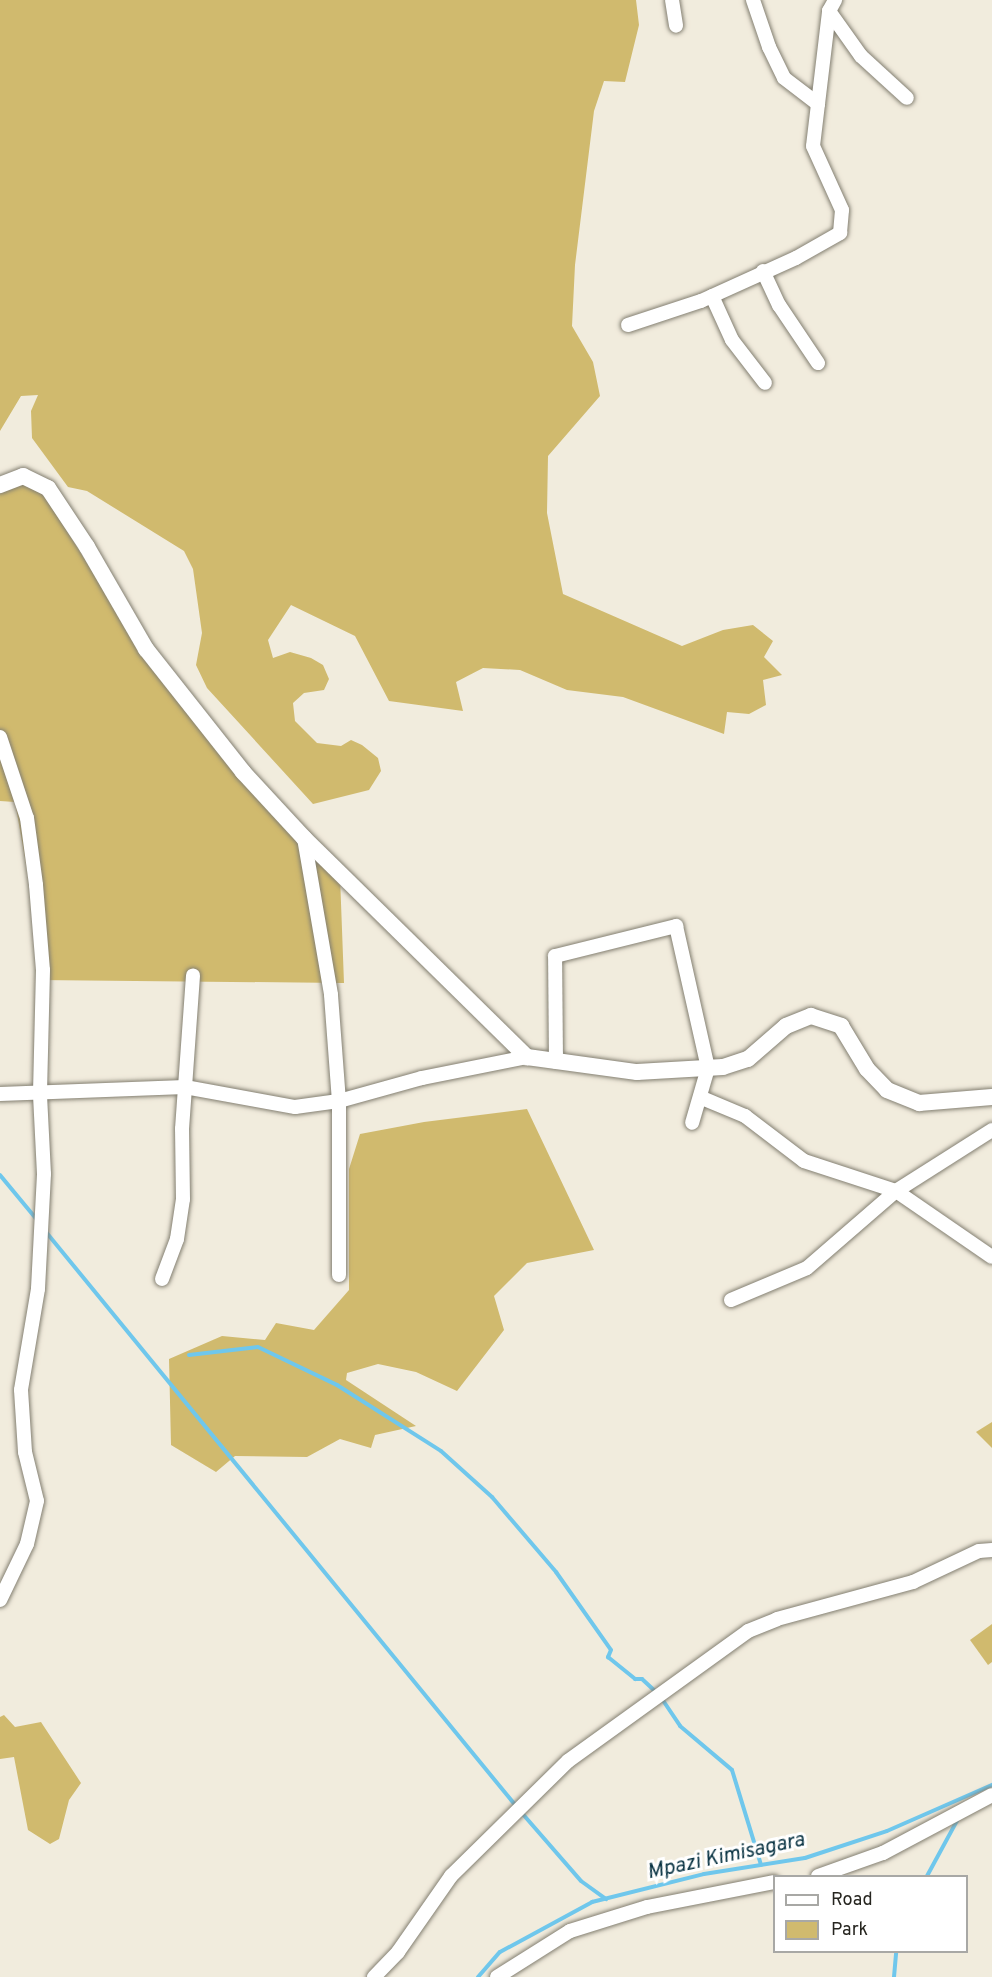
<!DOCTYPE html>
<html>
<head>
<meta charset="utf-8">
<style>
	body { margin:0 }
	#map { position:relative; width:992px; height:1977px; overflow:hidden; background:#f1ecdd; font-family:Overpass,sans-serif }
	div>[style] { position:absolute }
	.green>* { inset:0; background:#d0ba6e }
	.stream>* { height:4px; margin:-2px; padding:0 2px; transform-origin:2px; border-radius:2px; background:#6fc7ec }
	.roads { filter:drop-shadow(0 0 2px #837f71) drop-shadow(0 0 2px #837f71) }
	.minor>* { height:14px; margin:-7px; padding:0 7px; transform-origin:7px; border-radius:7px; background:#fff }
	.tertiary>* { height:16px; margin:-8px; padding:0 8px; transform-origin:8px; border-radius:8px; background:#fff }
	span { translate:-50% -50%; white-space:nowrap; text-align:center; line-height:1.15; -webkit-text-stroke:6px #fff; paint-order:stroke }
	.water-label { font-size:21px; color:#073141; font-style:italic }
	.legend { position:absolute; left:773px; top:1875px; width:195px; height:78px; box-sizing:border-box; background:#fff; border:2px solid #a8a8a5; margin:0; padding:8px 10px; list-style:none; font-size:18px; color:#26251f }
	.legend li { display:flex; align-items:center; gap:12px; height:30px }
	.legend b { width:30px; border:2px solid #a8a8a5 }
</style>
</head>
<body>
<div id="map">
	<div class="green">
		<i style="clip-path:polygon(0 0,636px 0,639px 25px,625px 82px,604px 81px,594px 111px,575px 265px,572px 326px,593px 362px,600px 396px,548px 456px,547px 513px,563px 594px,682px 646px,723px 630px,753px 625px,773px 641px,764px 657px,782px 675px,763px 680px,766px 705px,749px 714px,727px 712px,724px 734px,623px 697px,567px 690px,520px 670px,483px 668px,456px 682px,463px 711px,389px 701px,355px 636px,291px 605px,268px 640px,273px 658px,290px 652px,311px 658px,323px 665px,329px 679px,324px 690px,304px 693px,293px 703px,295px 721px,317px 743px,341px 746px,351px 740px,362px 745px,378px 758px,381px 771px,369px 790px,313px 804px,207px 688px,196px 665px,202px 633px,193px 569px,184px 551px,87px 491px,68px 487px,32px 438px,31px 411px,38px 395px,21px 396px,0 431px)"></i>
		<i style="clip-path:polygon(19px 481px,39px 487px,164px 685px,340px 876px,344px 983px,38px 980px,36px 920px,15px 802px,0 801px,0 494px)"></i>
		<i style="clip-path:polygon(527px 1109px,594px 1250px,527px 1263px,494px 1296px,504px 1330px,457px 1391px,416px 1372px,378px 1364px,347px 1373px,346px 1380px,416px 1426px,375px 1435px,371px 1448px,340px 1439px,307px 1457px,235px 1456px,216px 1472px,171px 1445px,169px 1359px,222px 1336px,265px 1340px,276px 1323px,314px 1330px,349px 1290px,349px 1169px,360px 1134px,424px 1122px)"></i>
		<i style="clip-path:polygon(992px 1422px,992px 1448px,976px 1432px)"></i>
		<i style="clip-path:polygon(992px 1624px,992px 1662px,988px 1665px,970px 1640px)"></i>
		<i style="clip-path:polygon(4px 1715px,15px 1727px,41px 1722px,81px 1783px,69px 1800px,59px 1839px,50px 1844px,28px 1830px,14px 1757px,0 1759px,0 1717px)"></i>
	</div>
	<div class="stream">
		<i style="left:0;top:1175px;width:60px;rotate:50.4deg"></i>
		<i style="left:46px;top:1232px;width:742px;rotate:50.69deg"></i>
		<i style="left:189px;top:1355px;width:69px;rotate:-6.6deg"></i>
		<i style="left:258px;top:1347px;width:88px;rotate:25.7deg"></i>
		<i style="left:337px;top:1385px;width:123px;rotate:32.4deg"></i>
		<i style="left:441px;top:1451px;width:69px;rotate:42deg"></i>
		<i style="left:492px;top:1497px;width:99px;rotate:49.5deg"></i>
		<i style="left:556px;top:1572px;width:95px;rotate:54.8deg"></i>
		<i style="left:611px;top:1650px;width:8px;rotate:113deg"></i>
		<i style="left:608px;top:1657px;width:35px;rotate:39deg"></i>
		<i style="left:635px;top:1679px;width:7px"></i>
		<i style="left:642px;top:1679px;width:25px;rotate:43deg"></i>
		<i style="left:660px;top:1696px;width:36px;rotate:56deg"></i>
		<i style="left:680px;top:1726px;width:68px;rotate:40.2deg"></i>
		<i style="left:732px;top:1770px;width:99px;rotate:73deg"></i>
		<i style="left:521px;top:1812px;width:91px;rotate:49deg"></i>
		<i style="left:581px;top:1881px;width:31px;rotate:36deg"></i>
		<i style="left:927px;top:1876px;width:65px;rotate:-61.5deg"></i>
		<i style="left:478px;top:1977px;width:33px;rotate:-49deg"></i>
		<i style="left:500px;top:1952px;width:105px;rotate:-28.5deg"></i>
		<i style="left:592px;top:1902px;width:115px;rotate:-14deg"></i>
		<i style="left:704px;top:1874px;width:102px;rotate:-9deg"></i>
		<i style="left:805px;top:1858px;width:86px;rotate:-18.2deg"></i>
		<i style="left:887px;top:1831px;width:115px;rotate:-23.7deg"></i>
		<i style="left:894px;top:1977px;width:25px;rotate:-85deg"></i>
	</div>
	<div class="roads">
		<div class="minor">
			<i style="left:672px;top:0;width:26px;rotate:81deg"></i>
			<i style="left:753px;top:0;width:50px;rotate:71.2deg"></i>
			<i style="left:769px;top:47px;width:34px;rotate:64deg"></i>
			<i style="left:784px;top:78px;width:43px;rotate:37.4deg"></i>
			<i style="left:829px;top:11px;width:55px;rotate:54.6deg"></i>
			<i style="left:861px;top:56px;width:62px;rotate:42.4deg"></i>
			<i style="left:763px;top:271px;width:38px;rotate:65deg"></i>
			<i style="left:779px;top:305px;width:70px;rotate:56.1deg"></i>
			<i style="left:712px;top:296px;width:48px;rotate:65.6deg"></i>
			<i style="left:732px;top:340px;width:54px;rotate:52.5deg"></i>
			<i style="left:628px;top:325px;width:77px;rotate:-18.2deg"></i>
			<i style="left:701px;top:301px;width:104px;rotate:-24.4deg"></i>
			<i style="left:796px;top:258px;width:51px;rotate:-29.6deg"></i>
			<i style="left:840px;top:233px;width:23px;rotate:-85deg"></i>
			<i style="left:842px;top:210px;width:70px;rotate:-114.4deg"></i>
			<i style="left:813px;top:146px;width:136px;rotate:-83.2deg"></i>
			<i style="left:829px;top:11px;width:13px;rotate:-61deg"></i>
			<i style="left:0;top:737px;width:85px;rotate:71.6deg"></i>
			<i style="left:27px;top:818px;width:68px;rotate:82.3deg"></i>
			<i style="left:36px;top:885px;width:85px;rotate:85.3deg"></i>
			<i style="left:43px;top:970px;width:125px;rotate:91.4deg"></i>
			<i style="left:40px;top:1095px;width:79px;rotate:87.1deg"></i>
			<i style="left:44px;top:1174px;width:115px;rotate:93deg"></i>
			<i style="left:38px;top:1289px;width:102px;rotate:99.6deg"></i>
			<i style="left:21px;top:1390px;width:62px;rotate:86.3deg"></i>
			<i style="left:25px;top:1452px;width:50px;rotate:76.2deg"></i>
			<i style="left:37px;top:1501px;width:44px;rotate:103.1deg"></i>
			<i style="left:27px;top:1544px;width:62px;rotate:115.7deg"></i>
			<i style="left:304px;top:838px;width:159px;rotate:80.2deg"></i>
			<i style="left:331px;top:995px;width:106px;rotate:85.7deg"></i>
			<i style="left:339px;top:1101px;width:174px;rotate:90deg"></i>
			<i style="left:556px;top:1062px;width:106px;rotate:-90.5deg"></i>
			<i style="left:555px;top:956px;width:125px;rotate:-13.9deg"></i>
			<i style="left:676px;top:926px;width:146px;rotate:77.3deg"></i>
			<i style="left:708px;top:1068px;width:57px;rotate:106.2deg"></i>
			<i style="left:0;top:1094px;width:185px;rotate:-2.2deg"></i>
			<i style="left:185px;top:1087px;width:112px;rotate:10.3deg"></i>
			<i style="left:295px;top:1107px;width:44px;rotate:-7.8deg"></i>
			<i style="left:339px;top:1101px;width:86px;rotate:-15.5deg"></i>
			<i style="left:422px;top:1078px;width:107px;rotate:-11.3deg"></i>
			<i style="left:702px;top:1098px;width:47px;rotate:22.7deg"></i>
			<i style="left:745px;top:1116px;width:74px;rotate:37.3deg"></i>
			<i style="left:804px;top:1161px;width:97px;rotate:18.1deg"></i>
			<i style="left:896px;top:1191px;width:116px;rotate:34.5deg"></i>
			<i style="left:162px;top:1279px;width:43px;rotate:-69.4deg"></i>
			<i style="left:177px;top:1239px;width:40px;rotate:-81.5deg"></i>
			<i style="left:183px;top:1199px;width:70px;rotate:-90.8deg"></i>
			<i style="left:182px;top:1129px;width:154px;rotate:-85.9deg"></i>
			<i style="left:731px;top:1300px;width:82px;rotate:-22.8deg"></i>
			<i style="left:807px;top:1268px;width:118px;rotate:-40.9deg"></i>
			<i style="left:896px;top:1191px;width:114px;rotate:-32.4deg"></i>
			<i style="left:818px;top:1876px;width:69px;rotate:-19.5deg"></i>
			<i style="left:883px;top:1853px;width:123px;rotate:-28deg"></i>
			<i style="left:374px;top:1977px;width:35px;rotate:-46deg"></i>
			<i style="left:398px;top:1952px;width:93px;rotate:-55.1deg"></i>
			<i style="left:451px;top:1876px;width:164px;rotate:-44.5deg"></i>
			<i style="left:568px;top:1761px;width:222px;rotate:-35.8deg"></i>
			<i style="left:748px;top:1631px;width:31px;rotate:-22deg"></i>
			<i style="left:777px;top:1619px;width:141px;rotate:-15.2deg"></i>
			<i style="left:913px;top:1582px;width:73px;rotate:-25.2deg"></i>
			<i style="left:979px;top:1551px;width:13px;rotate:-4deg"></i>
			<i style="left:497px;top:1977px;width:86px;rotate:-32.2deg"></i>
			<i style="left:570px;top:1931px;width:81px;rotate:-17.3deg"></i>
			<i style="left:647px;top:1907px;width:129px;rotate:-11.1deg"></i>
		</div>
		<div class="tertiary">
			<i style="left:0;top:485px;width:25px;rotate:-21deg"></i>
			<i style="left:23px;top:476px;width:28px;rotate:26deg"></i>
			<i style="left:48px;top:488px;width:71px;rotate:56.5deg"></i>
			<i style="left:87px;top:547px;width:118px;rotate:60deg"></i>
			<i style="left:146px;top:649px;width:157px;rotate:51.7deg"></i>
			<i style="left:243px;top:772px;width:90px;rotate:47.3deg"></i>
			<i style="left:304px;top:838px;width:313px;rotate:44.5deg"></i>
			<i style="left:527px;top:1057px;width:111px;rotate:7.8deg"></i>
			<i style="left:637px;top:1072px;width:86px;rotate:-3.3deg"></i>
			<i style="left:723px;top:1067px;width:26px;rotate:-18deg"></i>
			<i style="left:748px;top:1059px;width:50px;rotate:-41deg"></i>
			<i style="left:786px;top:1026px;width:27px;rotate:-22deg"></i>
			<i style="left:811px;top:1016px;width:32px;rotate:18deg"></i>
			<i style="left:841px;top:1026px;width:50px;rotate:58.8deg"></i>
			<i style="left:867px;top:1069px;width:29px;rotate:46deg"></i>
			<i style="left:887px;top:1090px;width:35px;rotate:22deg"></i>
			<i style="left:919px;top:1103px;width:73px;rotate:-4.7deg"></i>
		</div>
	</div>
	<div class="water-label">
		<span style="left:726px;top:1857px;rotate:-12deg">Mpazi Kimisagara</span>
	</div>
	<ul class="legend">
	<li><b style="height:8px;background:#fff"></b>Road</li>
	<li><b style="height:16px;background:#d0ba6e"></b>Park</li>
	</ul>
</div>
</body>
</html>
